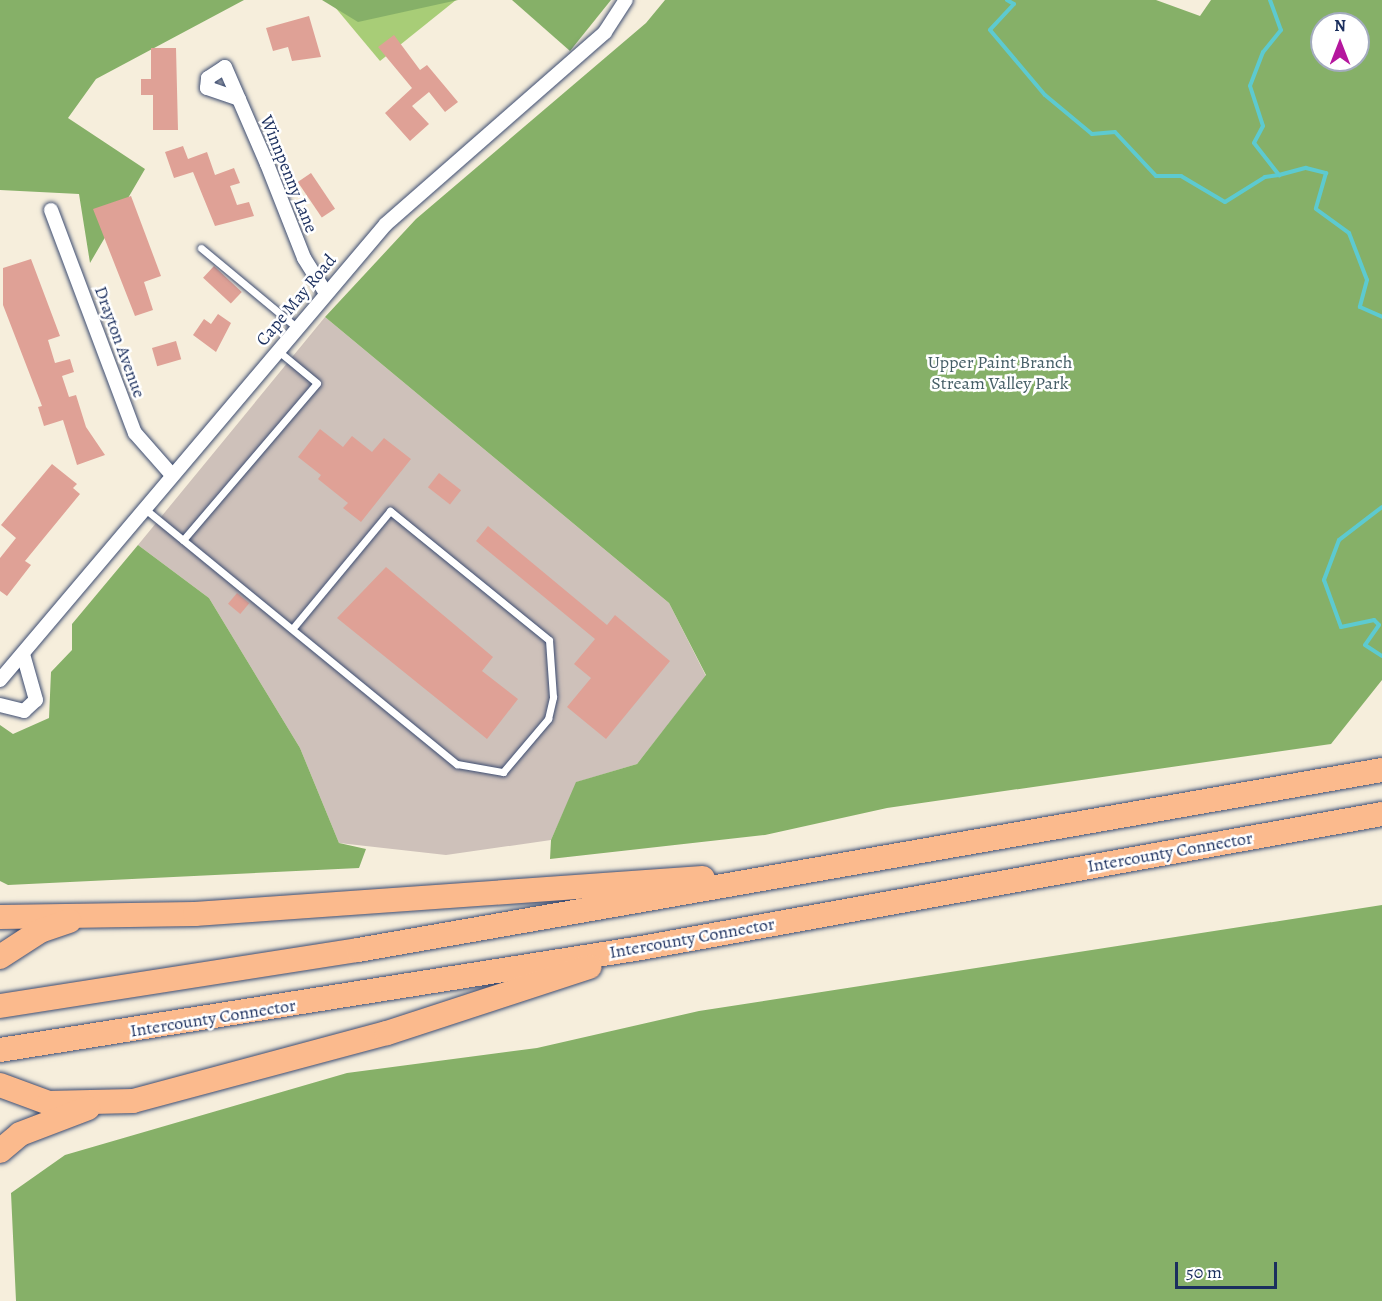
<!DOCTYPE html>
<html>
<head>
<meta charset="utf-8">
<style>
	body { margin:0 }
	#map { position:relative; width:1382px; height:1301px; overflow:hidden; background:#f6eedc; font-family:Alegreya,serif }
	div>[style] { position:absolute }
	.industrial>* { inset:0; background:#cec1ba }
	.green>* { inset:0; background:#a8cd77 }
	.forest>* { inset:0; background:#86b068 }
	.stream>* { height:4px; margin:-2px; padding:0 2px; transform-origin:2px; border-radius:2px; background:#5dcad0 }
	.building>* { inset:0; background:#dfa196; transform-origin:0 0 }
	.roads { filter:drop-shadow(0 0 2px #3c4c71) drop-shadow(0 0 2px #3c4c71) }
	.lane>* { height:7px; margin:-3.5px; padding:0 3.5px; transform-origin:3.5px; border-radius:3.5px; background:#fff }
	.street>* { height:14px; margin:-7px; padding:0 7px; transform-origin:7px; border-radius:7px; background:#fff }
	.highway>* { height:24px; margin:-12px; padding:0 12px; transform-origin:12px; border-radius:12px; background:#fbba8d }
	span { translate:-50% -50%; white-space:nowrap; text-align:center; line-height:1.15; -webkit-text-stroke:5px #fff; paint-order:stroke }
	.street-label { font-size:18px; color:#1b2f5e }
	.park-label { font-size:18px; color:#455e66 }
	.north { position:absolute; left:1310px; top:12px; width:60px; height:60px; box-sizing:border-box; background:#fff; border:2px solid #a4acbf; border-radius:50%; rotate:0deg; font-size:16px; font-weight:700; line-height:24px; text-align:center; color:#1b2f5e }
	.north::after { content:''; display:block; margin:auto; width:21px; height:27px; background:#b5179e; clip-path:polygon(50% 0,100% 100%,50% 72%,0 100%) }
	.scale { position:absolute; left:1175px; top:1262px; width:102px; height:27px; box-sizing:border-box; border:3px solid #1b2f5e; border-top:0; padding-left:8px; font-size:18px; line-height:21px; white-space:nowrap; color:#1b2f5e; -webkit-text-stroke:4px #fff; paint-order:stroke }
</style>
</head>
<body>
<div id="map">
	<div class="industrial">
		<i style="clip-path:polygon(325px 317px,669px 603px,706px 676px,637px 764px,577px 782px,551px 840px,446px 855px,339px 843px,300px 748px,209px 598px,138px 545px)"></i>
	</div>
	<div class="green">
		<i style="clip-path:polygon(329px 0,456px 0,380px 61px)"></i>
	</div>
	<div class="forest">
		<i style="clip-path:polygon(0 0,244px 0,96px 79px,68px 118px,145px 169px,90px 263px,79px 194px,0 190px)"></i>
		<i style="clip-path:polygon(322px 0,458px 0,358px 22px)"></i>
		<i style="clip-path:polygon(512px 0,611px 0,570px 51px)"></i>
		<i style="clip-path:polygon(evenodd,665px 0,1156px 0,1200px 16px,1211px 0,1382px 0,1382px 680px,1331px 744px,887px 808px,765px 835px,550px 859px,551px 840px,576px 782px,637px 764px,706px 675px,669px 603px,325px 317px,416px 219px,646px 23px,665px 0,1322px 24px,1358px 24px,1358px 60px,1322px 60px,1322px 24px)"></i>
		<i style="clip-path:polygon(138px 545px,209px 598px,300px 748px,339px 843px,366px 849px,359px 868px,8px 885px,0 881px,0 725px,13px 734px,49px 718px,51px 672px,72px 650px,72px 624px)"></i>
		<i style="clip-path:polygon(1382px 905px,1382px 1301px,16px 1301px,11px 1193px,65px 1155px,347px 1073px,537px 1048px,699px 1011px)"></i>
	</div>
	<div class="stream">
		<i style="left:1007px;top:0;width:8px;rotate:30deg"></i>
		<i style="left:1014px;top:4px;width:35px;rotate:133deg"></i>
		<i style="left:990px;top:30px;width:85px;rotate:49.8deg"></i>
		<i style="left:1045px;top:95px;width:61px;rotate:39.7deg"></i>
		<i style="left:1092px;top:134px;width:23px;rotate:-5deg"></i>
		<i style="left:1115px;top:132px;width:60px;rotate:47deg"></i>
		<i style="left:1156px;top:176px;width:25px"></i>
		<i style="left:1181px;top:176px;width:51px;rotate:30.6deg"></i>
		<i style="left:1225px;top:202px;width:47px;rotate:-32deg"></i>
		<i style="left:1265px;top:177px;width:14px;rotate:-8deg"></i>
		<i style="left:1270px;top:0;width:32px;rotate:70deg"></i>
		<i style="left:1281px;top:30px;width:28px;rotate:129deg"></i>
		<i style="left:1263px;top:52px;width:36px;rotate:111deg"></i>
		<i style="left:1250px;top:86px;width:42px;rotate:72deg"></i>
		<i style="left:1263px;top:126px;width:19px;rotate:118deg"></i>
		<i style="left:1254px;top:143px;width:41px;rotate:52deg"></i>
		<i style="left:1279px;top:175px;width:28px;rotate:-15deg"></i>
		<i style="left:1306px;top:168px;width:21px;rotate:14deg"></i>
		<i style="left:1326px;top:173px;width:37px;rotate:106deg"></i>
		<i style="left:1316px;top:209px;width:41px;rotate:36deg"></i>
		<i style="left:1349px;top:233px;width:50px;rotate:69deg"></i>
		<i style="left:1367px;top:280px;width:28px;rotate:105deg"></i>
		<i style="left:1360px;top:307px;width:24px;rotate:24deg"></i>
		<i style="left:1382px;top:507px;width:54px;rotate:142.5deg"></i>
		<i style="left:1339px;top:540px;width:43px;rotate:110.6deg"></i>
		<i style="left:1324px;top:580px;width:50px;rotate:70.1deg"></i>
		<i style="left:1341px;top:627px;width:34px;rotate:-12deg"></i>
		<i style="left:1374px;top:620px;width:7px;rotate:45deg"></i>
		<i style="left:1379px;top:625px;width:24px;rotate:125deg"></i>
		<i style="left:1365px;top:645px;width:20px;rotate:33deg"></i>
	</div>
	<div class="building">
		<i style="clip-path:polygon(309px 16px,321px 57px,292px 61px,288px 47px,273px 51px,266px 28px)"></i>
		<i style="clip-path:polygon(394px 35px,420px 70px,427px 65px,458px 102px,445px 112px,429px 92px,412px 106px,429px 124px,410px 141px,385px 113px,412px 88px,378px 47px)"></i>
		<i style="clip-path:polygon(151px 48px,176px 48px,178px 130px,153px 130px,153px 95px,141px 95px,141px 79px,151px 79px)"></i>
		<i style="clip-path:polygon(183px 146px,188px 159px,207px 152px,215px 175px,234px 168px,240px 183px,230px 186px,237px 205px,249px 202px,254px 216px,215px 226px,193px 172px,174px 178px,165px 152px)"></i>
		<i style="left:311px;top:173px;width:43px;height:16px;rotate:56deg"></i>
		<i style="clip-path:polygon(131px 196px,161px 276px,144px 282px,153px 310px,135px 316px,93px 209px)"></i>
		<i style="clip-path:polygon(31px 259px,60px 336px,48px 340px,55px 363px,70px 359px,74px 372px,62px 376px,69px 397px,76px 395px,86px 427px,105px 455px,77px 465px,63px 420px,44px 426px,38px 407px,42px 406px,3px 305px,3px 268px)"></i>
		<i style="left:214px;top:266px;width:38px;height:16px;rotate:43deg"></i>
		<i style="clip-path:polygon(218px 314px,231px 323px,216px 352px,193px 335px,204px 319px,211px 324px)"></i>
		<i style="left:176px;top:341px;width:19px;height:25px;rotate:74deg"></i>
		<i style="clip-path:polygon(320px 429px,343px 447px,352px 436px,372px 452px,384px 438px,411px 459px,361px 522px,343px 508px,348px 503px,318px 479px,321px 475px,298px 457px)"></i>
		<i style="clip-path:polygon(52px 464px,77px 484px,73px 488px,80px 494px,25px 561px,31px 565px,7px 596px,0 591px,0 558px,16px 538px,1px 525px)"></i>
		<i style="left:439px;top:473px;width:28px;height:18px;rotate:38deg"></i>
		<i style="clip-path:polygon(488px 526px,607px 625px,615px 615px,670px 661px,606px 739px,567px 707px,591px 678px,574px 664px,595px 639px,476px 541px)"></i>
		<i style="clip-path:polygon(386px 567px,493px 657px,482px 671px,518px 699px,487px 739px,337px 618px)"></i>
		<i style="left:237px;top:593px;width:16px;height:14px;rotate:40deg"></i>
	</div>
	<div class="roads">
		<div class="lane">
			<i style="left:201px;top:248px;width:124px;rotate:39.7deg"></i>
			<i style="left:145px;top:509px;width:403px;rotate:39.3deg"></i>
			<i style="left:457px;top:764px;width:47px;rotate:9.9deg"></i>
			<i style="left:503px;top:772px;width:70px;rotate:-49.7deg"></i>
			<i style="left:548px;top:719px;width:23px;rotate:-77deg"></i>
			<i style="left:553px;top:697px;width:57px;rotate:-94deg"></i>
			<i style="left:549px;top:640px;width:205px;rotate:-140.9deg"></i>
			<i style="left:390px;top:511px;width:153px;rotate:129.7deg"></i>
			<i style="left:183px;top:540px;width:206px;rotate:-49.5deg"></i>
			<i style="left:317px;top:383px;width:52px;rotate:-140.5deg"></i>
		</div>
		<div class="street">
			<i style="left:239px;top:99px;width:34px;rotate:-161deg"></i>
			<i style="left:207px;top:88px;width:10px;rotate:-84deg"></i>
			<i style="left:208px;top:78px;width:20px;rotate:-33deg"></i>
			<i style="left:225px;top:67px;width:106px;rotate:66.6deg"></i>
			<i style="left:267px;top:164px;width:101px;rotate:68.5deg"></i>
			<i style="left:304px;top:258px;width:40px;rotate:58deg"></i>
			<i style="left:51px;top:210px;width:238px;rotate:69.4deg"></i>
			<i style="left:135px;top:433px;width:56px;rotate:48.6deg"></i>
			<i style="left:0;top:680px;width:597px;rotate:-49.75deg"></i>
			<i style="left:386px;top:224px;width:291px;rotate:-41.2deg"></i>
			<i style="left:605px;top:32px;width:38px;rotate:-57deg"></i>
			<i style="left:0;top:705px;width:25px;rotate:14deg"></i>
			<i style="left:24px;top:711px;width:16px;rotate:-43deg"></i>
			<i style="left:36px;top:700px;width:48px;rotate:-105.8deg"></i>
		</div>
		<div class="highway">
			<i style="left:0;top:917px;width:195px;rotate:-0.9deg"></i>
			<i style="left:195px;top:914px;width:509px;rotate:-4.05deg"></i>
			<i style="left:0;top:957px;width:48px;rotate:-33deg"></i>
			<i style="left:40px;top:931px;width:31px;rotate:-19deg"></i>
			<i style="left:0;top:1006px;width:362px;rotate:-8.9deg"></i>
			<i style="left:358px;top:950px;width:1040px;rotate:-9.97deg"></i>
			<i style="left:0;top:1050px;width:649px;rotate:-9.04deg"></i>
			<i style="left:641px;top:948px;width:753px;rotate:-10.25deg"></i>
			<i style="left:0;top:1085px;width:52px;rotate:20.2deg"></i>
			<i style="left:49px;top:1103px;width:84px;rotate:-1.4deg"></i>
			<i style="left:133px;top:1101px;width:263px;rotate:-15deg"></i>
			<i style="left:387px;top:1033px;width:213px;rotate:-18.1deg"></i>
			<i style="left:0;top:1151px;width:26px;rotate:-40deg"></i>
			<i style="left:20px;top:1134px;width:73px;rotate:-20.9deg"></i>
		</div>
	</div>
	<div class="street-label">
		<span style="left:289px;top:174px;rotate:68deg">Winnpenny Lane</span>
		<span style="left:296px;top:300px;rotate:-50deg">Cape May Road</span>
		<span style="left:120px;top:342px;rotate:70deg">Drayton Avenue</span>
		<span style="left:1170px;top:852px;rotate:-10deg">Intercounty Connector</span>
		<span style="left:692px;top:938px;rotate:-10deg">Intercounty Connector</span>
		<span style="left:213px;top:1018px;rotate:-9deg">Intercounty Connector</span>
	</div>
	<div class="park-label">
		<span style="left:1000px;top:373px">Upper Paint Branch<br>Stream Valley Park</span>
	</div>
	<div class="north">N</div>
	<div class="scale">50 m</div>
</div>
</body>
</html>
